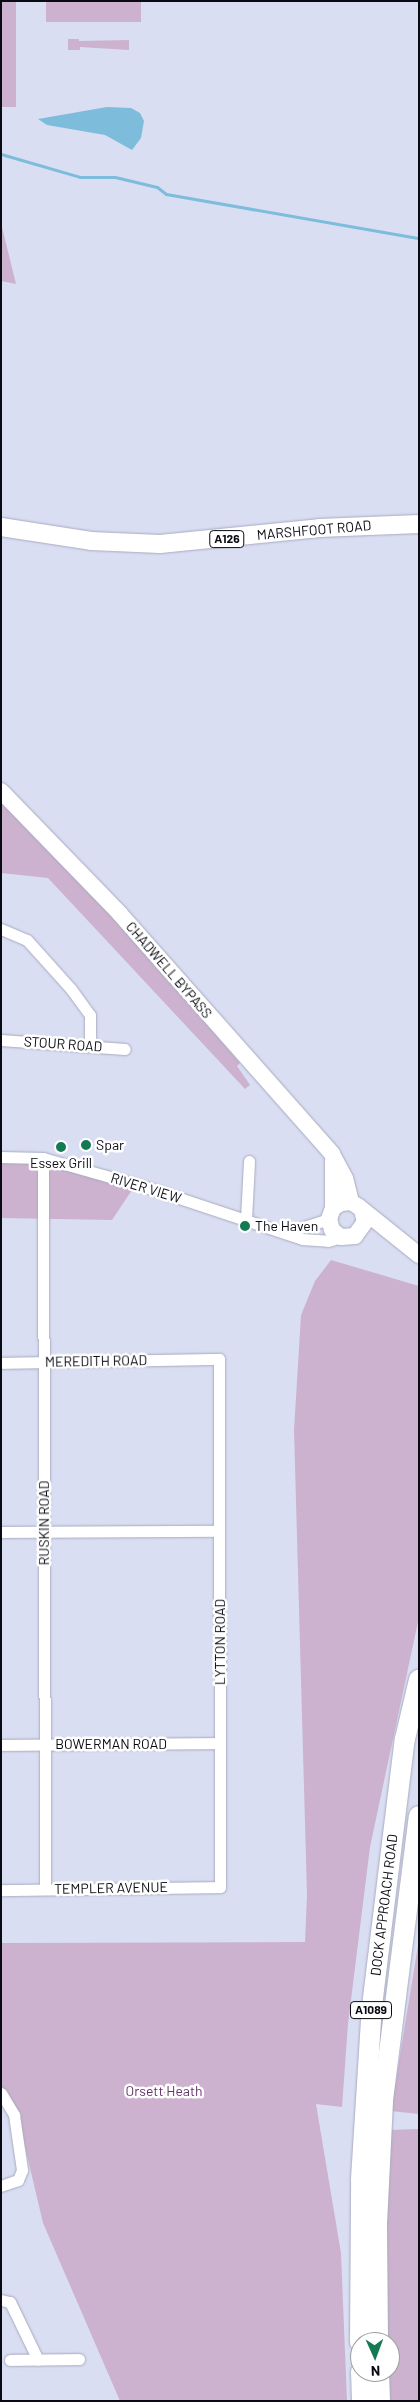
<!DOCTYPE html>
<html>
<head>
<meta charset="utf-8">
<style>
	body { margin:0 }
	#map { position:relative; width:420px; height:2402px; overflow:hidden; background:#dadef3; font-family:Barlow,sans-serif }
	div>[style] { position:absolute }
	.green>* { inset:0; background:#ccb2ce; transform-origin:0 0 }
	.water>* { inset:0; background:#7dbcdb }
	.stream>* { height:3px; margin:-1.5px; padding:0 1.5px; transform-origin:1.5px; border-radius:1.5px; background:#7dbcdb }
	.roads { filter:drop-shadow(0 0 1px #a8abbf) drop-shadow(0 0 1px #a8abbf) }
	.street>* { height:11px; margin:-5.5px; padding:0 5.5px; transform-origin:5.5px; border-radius:5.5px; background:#fff }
	.secondary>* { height:16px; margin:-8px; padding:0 8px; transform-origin:8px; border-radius:8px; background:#fff }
	.primary>* { height:18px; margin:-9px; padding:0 9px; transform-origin:9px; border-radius:9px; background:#fff }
	.highway>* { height:20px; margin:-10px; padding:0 10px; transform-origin:10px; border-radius:10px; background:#fff }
	.dots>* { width:14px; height:14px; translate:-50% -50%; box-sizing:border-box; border:2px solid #fff; border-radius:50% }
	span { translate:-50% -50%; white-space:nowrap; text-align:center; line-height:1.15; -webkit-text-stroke:5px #fff; paint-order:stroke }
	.shield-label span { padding:1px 4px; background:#fff; border:1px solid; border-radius:4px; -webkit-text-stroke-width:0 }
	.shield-label { font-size:12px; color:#0a0b12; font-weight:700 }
	.street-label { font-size:14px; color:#0a0b12 }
	.poi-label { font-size:14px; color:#0a0b12 }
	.left { translate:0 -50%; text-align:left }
	.park-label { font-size:14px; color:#67336c }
	.frame { position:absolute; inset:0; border:2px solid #0a0b12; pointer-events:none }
	.north { position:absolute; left:350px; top:2332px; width:50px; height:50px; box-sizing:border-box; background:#fff; border:1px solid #9d9da0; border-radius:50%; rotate:178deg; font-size:14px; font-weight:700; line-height:20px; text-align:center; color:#0a0b12 }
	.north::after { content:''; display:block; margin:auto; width:18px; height:22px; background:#147a54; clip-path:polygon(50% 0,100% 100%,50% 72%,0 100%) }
</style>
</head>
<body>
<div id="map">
	<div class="green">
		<i style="left:1px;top:1px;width:15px;height:106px"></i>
		<i style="left:46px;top:1px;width:95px;height:21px"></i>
		<i style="clip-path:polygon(68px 39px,79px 39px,79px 41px,129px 40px,129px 50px,80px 47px,80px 50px,68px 50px)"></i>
		<i style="clip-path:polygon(1px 223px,16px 284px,1px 281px)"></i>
		<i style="clip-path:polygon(1px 801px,115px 919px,179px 992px,240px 1063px,237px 1066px,250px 1085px,245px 1089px,48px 878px,1px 873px)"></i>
		<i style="clip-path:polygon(1px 1157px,43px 1158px,136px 1184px,112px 1220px,1px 1218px)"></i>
		<i style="clip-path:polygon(331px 1260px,419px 1286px,419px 1617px,370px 1847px,348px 2024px,342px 2107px,316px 2104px,341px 2253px,347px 2401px,120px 2401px,43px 2223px,18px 2117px,7px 2091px,1px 2088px,1px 1943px,305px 1942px,307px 1895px,294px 1430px,301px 1315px,315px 1281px)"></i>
		<i style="clip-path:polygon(419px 1939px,419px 2114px,391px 2111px)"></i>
		<i style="clip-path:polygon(419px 2129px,419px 2401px,385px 2401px,383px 2372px,390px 2372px,390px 2342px,383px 2342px,388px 2130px)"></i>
	</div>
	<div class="water">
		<i style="clip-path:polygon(107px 107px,131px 108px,140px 113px,144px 121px,141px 138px,132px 150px,105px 135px,47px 125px,38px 119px)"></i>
	</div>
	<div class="stream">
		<i style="left:1px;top:154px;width:82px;rotate:16.2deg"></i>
		<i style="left:80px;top:177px;width:35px"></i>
		<i style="left:115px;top:177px;width:43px;rotate:13.4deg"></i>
		<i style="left:157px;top:187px;width:11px;rotate:38deg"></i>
		<i style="left:166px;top:194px;width:257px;rotate:9.9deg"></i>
	</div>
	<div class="roads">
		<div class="street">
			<i style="left:1px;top:929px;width:28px;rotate:23deg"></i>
			<i style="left:27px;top:940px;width:66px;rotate:48.1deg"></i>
			<i style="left:71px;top:989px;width:32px;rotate:54deg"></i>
			<i style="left:90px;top:1015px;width:31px;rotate:90deg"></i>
			<i style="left:1px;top:1040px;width:124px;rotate:4.2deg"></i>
			<i style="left:1px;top:1157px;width:42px;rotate:1.4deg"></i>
			<i style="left:43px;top:1158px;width:110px;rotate:15.8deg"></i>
			<i style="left:149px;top:1188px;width:161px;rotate:18.4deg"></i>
			<i style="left:302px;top:1239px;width:26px;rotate:4deg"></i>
			<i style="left:328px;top:1241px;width:14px;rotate:-17deg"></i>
			<i style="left:43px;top:1158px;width:731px;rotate:89.84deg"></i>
			<i style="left:246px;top:1219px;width:58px;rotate:-87deg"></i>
			<i style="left:288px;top:1232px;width:43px;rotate:-17.6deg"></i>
			<i style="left:1px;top:1363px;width:218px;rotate:-1.1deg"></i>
			<i style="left:219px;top:1359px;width:528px;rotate:89.89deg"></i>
			<i style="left:220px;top:1887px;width:219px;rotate:179.2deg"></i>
			<i style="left:1px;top:1532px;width:218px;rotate:-0.3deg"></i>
			<i style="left:1px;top:1745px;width:219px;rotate:-0.5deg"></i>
			<i style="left:1px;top:2093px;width:26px;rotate:59deg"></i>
			<i style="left:14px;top:2115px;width:56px;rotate:81.7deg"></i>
			<i style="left:22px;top:2170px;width:11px;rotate:112deg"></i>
			<i style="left:18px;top:2180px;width:18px;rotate:161deg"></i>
			<i style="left:1px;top:2300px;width:9px;rotate:13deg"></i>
			<i style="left:10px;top:2302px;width:64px;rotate:64.2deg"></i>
			<i style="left:10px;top:2360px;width:69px;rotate:-0.8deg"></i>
		</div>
		<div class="secondary">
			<i style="left:1px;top:791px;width:171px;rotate:45.9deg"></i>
			<i style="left:120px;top:914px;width:320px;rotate:48.5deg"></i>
			<i style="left:332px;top:1154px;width:27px;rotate:62deg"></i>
			<i style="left:345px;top:1178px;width:25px;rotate:76deg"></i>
			<i style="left:333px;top:1161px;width:47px;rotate:90deg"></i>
			<i style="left:362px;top:1210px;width:12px;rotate:76deg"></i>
			<i style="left:365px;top:1222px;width:17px;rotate:126deg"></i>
			<i style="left:355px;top:1236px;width:14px;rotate:176deg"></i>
			<i style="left:341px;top:1237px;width:11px;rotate:-142deg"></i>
			<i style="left:332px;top:1230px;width:11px;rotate:-105deg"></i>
			<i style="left:329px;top:1219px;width:12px;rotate:-70deg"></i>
			<i style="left:333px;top:1208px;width:9px;rotate:-32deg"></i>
			<i style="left:341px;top:1203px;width:10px;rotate:-6deg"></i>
			<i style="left:351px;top:1202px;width:9px;rotate:32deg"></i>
			<i style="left:359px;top:1207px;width:77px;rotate:38.7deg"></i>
		</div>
		<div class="primary">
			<i style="left:1px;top:527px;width:91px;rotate:8.8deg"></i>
			<i style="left:91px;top:541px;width:69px;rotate:2.5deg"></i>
			<i style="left:160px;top:544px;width:160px;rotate:-5.7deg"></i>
			<i style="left:319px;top:528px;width:100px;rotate:-2.3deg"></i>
		</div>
		<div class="highway">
			<i style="left:360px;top:2342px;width:163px;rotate:-89.6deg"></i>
			<i style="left:361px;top:2179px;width:173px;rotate:-86.4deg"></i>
			<i style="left:372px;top:2006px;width:269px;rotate:-83deg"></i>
			<i style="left:405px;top:1739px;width:61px;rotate:-76.7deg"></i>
			<i style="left:378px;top:2342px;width:118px;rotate:-90.5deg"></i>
			<i style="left:377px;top:2224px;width:124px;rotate:-87.2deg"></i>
			<i style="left:383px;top:2100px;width:286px;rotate:-82.8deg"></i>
			<i style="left:361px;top:2372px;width:29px;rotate:88deg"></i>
			<i style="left:379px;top:2372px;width:29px;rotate:88deg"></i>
		</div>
	</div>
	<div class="dots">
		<i style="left:86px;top:1145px;background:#147a54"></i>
		<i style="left:61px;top:1147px;background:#147a54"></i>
		<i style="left:245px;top:1226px;background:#147a54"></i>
	</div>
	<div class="shield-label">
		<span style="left:227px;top:539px">A126</span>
		<span style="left:371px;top:2010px">A1089</span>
	</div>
	<div class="street-label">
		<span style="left:314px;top:530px;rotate:-5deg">MARSHFOOT ROAD</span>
		<span style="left:169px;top:970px;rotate:49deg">CHADWELL BYPASS</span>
		<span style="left:63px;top:1044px;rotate:4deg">STOUR ROAD</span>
		<span style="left:146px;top:1188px;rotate:17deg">RIVER VIEW</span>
		<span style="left:96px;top:1361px;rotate:-1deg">MEREDITH ROAD</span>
		<span style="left:44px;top:1523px;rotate:-90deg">RUSKIN ROAD</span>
		<span style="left:220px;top:1642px;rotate:-90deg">LYTTON ROAD</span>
		<span style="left:111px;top:1744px">BOWERMAN ROAD</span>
		<span style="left:111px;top:1888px;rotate:-1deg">TEMPLER AVENUE</span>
		<span style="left:384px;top:1905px;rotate:-83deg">DOCK APPROACH ROAD</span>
	</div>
	<div class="poi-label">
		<span class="left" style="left:96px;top:1145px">Spar</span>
		<span style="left:61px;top:1163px">Essex Grill</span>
		<span class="left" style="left:255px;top:1226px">The Haven</span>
	</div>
	<div class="park-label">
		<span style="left:164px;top:2091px">Orsett Heath</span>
	</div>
	<div class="frame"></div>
	<div class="north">N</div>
</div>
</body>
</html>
